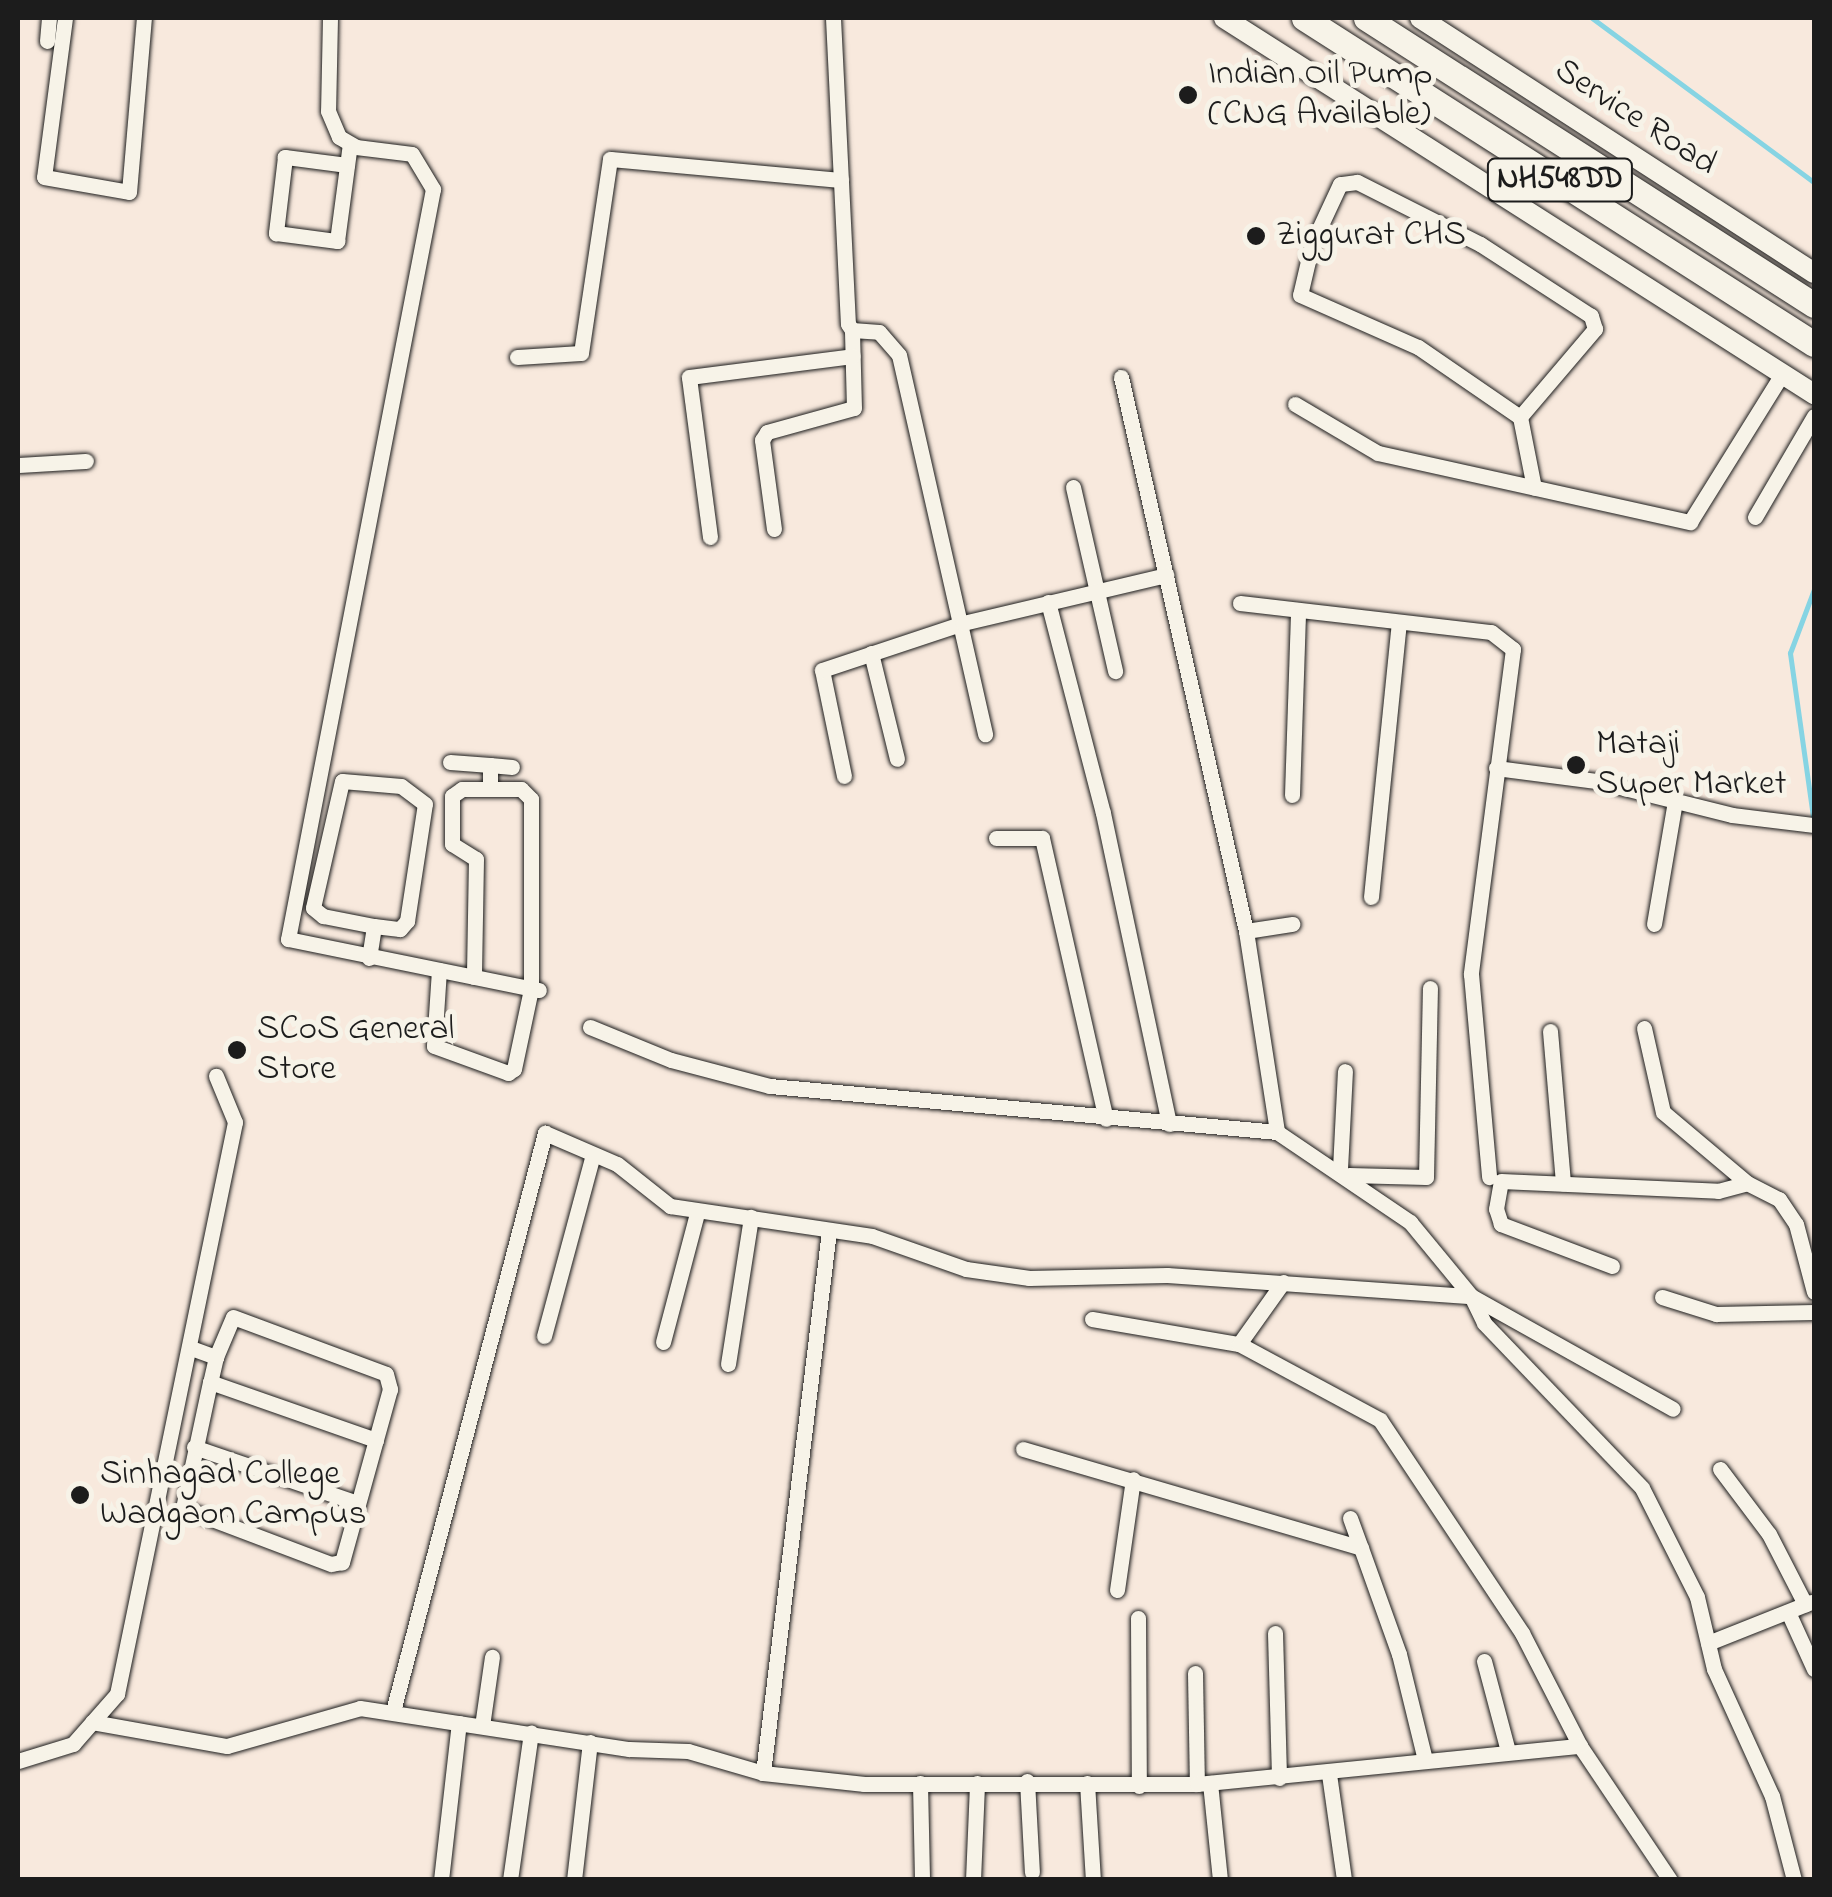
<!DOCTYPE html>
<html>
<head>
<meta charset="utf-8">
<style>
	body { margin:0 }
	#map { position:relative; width:1832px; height:1897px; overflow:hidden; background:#f8e9dd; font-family:"Indie Flower",sans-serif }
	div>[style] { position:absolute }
	.stream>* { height:5px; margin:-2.5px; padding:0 2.5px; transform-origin:2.5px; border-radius:2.5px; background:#86d4e3 }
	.roads { filter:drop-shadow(0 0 2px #1c1c1c) drop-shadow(0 0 2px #1c1c1c) }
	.minor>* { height:15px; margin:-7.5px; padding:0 7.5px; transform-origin:7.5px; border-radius:7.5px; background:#f7f3e8 }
	.tertiary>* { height:20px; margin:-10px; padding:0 10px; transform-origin:10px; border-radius:10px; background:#f7f3e8 }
	.trunk>* { height:25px; margin:-12.5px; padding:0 12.5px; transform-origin:12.5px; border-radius:12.5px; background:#f7f3e8 }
	.dots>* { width:28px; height:28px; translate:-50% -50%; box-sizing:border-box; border:5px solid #f7f3e8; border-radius:50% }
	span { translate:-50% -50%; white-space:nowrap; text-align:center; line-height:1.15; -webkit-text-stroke:10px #f7f3e8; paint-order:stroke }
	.shield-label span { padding:2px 8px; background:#f7f3e8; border:2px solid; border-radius:8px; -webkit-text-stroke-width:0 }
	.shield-label { font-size:32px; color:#1c1c1c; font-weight:700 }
	.poi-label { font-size:35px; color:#1c1c1c }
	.left { translate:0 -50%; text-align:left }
	.street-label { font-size:35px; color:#1c1c1c }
	.frame { position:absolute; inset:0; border:20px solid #1c1c1c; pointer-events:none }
</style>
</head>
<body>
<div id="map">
	<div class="stream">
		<i style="left:1592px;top:18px;width:276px;rotate:36.5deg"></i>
		<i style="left:1814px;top:824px;width:173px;rotate:-98deg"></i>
		<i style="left:1790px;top:653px;width:68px;rotate:-69.4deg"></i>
	</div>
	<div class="roads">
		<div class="minor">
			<i style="left:65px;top:18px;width:160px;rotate:97.5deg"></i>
			<i style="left:44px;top:177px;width:86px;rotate:10deg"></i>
			<i style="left:129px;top:192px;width:175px;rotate:-85.1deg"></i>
			<i style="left:330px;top:18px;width:93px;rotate:91.2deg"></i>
			<i style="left:328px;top:111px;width:28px;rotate:67deg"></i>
			<i style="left:339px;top:137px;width:20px;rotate:30deg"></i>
			<i style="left:356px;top:147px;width:56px;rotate:7.1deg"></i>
			<i style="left:412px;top:154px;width:41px;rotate:59deg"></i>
			<i style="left:433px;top:189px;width:764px;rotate:100.94deg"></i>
			<i style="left:288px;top:939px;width:256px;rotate:11.5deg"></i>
			<i style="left:833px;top:18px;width:306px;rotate:87.2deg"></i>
			<i style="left:848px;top:324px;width:7px;rotate:56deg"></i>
			<i style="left:852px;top:330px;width:27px;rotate:4deg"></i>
			<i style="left:879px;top:332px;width:30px;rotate:49deg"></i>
			<i style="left:899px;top:355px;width:389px;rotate:77.2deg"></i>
			<i style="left:47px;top:41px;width:23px;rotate:-85deg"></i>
			<i style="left:347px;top:165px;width:63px;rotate:-172.6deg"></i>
			<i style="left:285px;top:157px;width:77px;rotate:96.8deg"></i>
			<i style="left:276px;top:233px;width:62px;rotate:7.5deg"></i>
			<i style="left:337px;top:241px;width:98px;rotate:-82.4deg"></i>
			<i style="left:517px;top:357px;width:64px;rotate:-3.6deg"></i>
			<i style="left:581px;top:353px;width:196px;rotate:-81.5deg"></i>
			<i style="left:610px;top:159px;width:232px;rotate:5.2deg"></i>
			<i style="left:1121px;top:377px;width:568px;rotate:77.29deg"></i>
			<i style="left:1246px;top:931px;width:203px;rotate:81.2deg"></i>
			<i style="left:1295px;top:404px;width:96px;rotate:30.6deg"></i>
			<i style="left:1378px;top:453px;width:320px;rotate:12.5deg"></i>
			<i style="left:1690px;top:522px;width:174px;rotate:-58.1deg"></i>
			<i style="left:1520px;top:417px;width:116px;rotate:-49.6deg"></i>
			<i style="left:1595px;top:329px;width:14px;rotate:-107deg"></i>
			<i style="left:1591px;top:316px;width:132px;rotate:-147deg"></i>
			<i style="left:1480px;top:244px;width:138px;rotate:-153.2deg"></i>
			<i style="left:1357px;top:182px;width:17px;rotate:173deg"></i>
			<i style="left:1340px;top:184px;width:66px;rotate:115deg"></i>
			<i style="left:1312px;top:244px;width:52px;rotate:103.2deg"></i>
			<i style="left:1300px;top:295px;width:129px;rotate:23.8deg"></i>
			<i style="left:1418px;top:347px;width:124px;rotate:34.5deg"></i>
			<i style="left:1520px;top:417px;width:72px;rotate:78.8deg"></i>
			<i style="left:18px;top:465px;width:68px;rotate:-3.4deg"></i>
			<i style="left:1073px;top:487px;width:189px;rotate:77.1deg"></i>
			<i style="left:1755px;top:517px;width:117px;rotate:-59.7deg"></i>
			<i style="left:774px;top:529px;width:90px;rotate:-97.7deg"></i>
			<i style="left:762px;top:440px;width:9px;rotate:-58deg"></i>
			<i style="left:767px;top:432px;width:90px;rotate:-15.4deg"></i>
			<i style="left:854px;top:408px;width:78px;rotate:-91.5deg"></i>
			<i style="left:710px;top:537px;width:161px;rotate:-97.5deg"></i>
			<i style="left:689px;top:377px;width:165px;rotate:-7.3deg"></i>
			<i style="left:1048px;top:602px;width:218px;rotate:75.4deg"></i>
			<i style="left:1103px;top:813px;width:318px;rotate:78deg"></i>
			<i style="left:1240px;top:603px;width:253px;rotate:6.6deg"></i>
			<i style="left:1491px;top:632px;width:28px;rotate:38deg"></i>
			<i style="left:1513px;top:649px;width:328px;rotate:97.4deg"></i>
			<i style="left:1471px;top:974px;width:204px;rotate:84.9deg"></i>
			<i style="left:871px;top:653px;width:109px;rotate:76.2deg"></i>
			<i style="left:450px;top:762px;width:40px;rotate:4.3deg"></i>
			<i style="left:1496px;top:768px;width:101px;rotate:7.4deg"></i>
			<i style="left:1596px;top:781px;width:140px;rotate:14deg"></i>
			<i style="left:1732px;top:815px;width:83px;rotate:7deg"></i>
			<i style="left:844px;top:776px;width:108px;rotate:-101.7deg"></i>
			<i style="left:822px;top:670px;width:149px;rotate:-18.4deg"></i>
			<i style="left:963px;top:623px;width:209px;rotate:-13.3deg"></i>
			<i style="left:490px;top:789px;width:24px;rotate:-90deg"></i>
			<i style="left:490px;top:765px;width:22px;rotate:5deg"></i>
			<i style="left:1292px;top:795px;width:185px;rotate:-88.1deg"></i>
			<i style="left:996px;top:838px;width:46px"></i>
			<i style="left:1042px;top:838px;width:288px;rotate:77.2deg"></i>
			<i style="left:1371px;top:897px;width:276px;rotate:-84.2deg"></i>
			<i style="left:1654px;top:924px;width:125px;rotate:-80.3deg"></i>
			<i style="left:1246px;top:931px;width:47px;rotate:-8.7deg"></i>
			<i style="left:369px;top:958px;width:32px;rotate:-81deg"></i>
			<i style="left:374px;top:926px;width:26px;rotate:7deg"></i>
			<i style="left:400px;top:929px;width:11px;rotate:-49deg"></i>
			<i style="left:407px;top:921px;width:118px;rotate:-81.3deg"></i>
			<i style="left:425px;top:804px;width:30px;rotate:-143deg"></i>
			<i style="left:401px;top:786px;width:59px;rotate:-175.2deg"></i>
			<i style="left:342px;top:781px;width:130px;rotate:102.9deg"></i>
			<i style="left:313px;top:908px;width:13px;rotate:39deg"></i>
			<i style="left:323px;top:916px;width:52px;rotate:11.1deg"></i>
			<i style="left:439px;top:970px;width:76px;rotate:93.8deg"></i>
			<i style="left:434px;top:1046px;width:79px;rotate:20deg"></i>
			<i style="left:508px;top:1073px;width:7px;rotate:-34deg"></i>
			<i style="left:514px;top:1069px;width:82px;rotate:-78deg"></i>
			<i style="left:531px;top:989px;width:190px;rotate:-90deg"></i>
			<i style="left:531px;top:799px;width:14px;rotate:-135deg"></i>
			<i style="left:521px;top:789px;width:59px;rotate:180deg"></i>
			<i style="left:462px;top:789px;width:12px;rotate:145deg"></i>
			<i style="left:452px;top:796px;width:48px;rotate:90deg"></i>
			<i style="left:452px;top:844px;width:28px;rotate:32deg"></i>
			<i style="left:476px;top:859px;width:118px;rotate:91deg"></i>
			<i style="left:590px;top:1027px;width:87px;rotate:22.2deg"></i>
			<i style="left:671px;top:1060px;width:102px;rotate:14.7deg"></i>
			<i style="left:770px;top:1086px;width:509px;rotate:5.18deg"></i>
			<i style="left:1277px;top:1132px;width:161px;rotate:34.1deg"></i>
			<i style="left:1410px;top:1222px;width:96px;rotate:50.5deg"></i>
			<i style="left:1471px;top:1296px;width:231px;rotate:29.2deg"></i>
			<i style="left:1644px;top:1028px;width:86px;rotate:77.3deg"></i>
			<i style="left:1663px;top:1112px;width:110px;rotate:40.2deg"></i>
			<i style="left:1550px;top:1031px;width:153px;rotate:85.1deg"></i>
			<i style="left:1340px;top:1169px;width:98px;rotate:-87.1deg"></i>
			<i style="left:1349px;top:1175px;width:77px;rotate:1.5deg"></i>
			<i style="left:1426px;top:1177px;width:189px;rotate:-88.8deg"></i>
			<i style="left:1612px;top:1266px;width:119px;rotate:-159.3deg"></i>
			<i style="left:1501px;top:1224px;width:16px;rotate:-108deg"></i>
			<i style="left:1496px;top:1209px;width:28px;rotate:-80deg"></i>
			<i style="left:1501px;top:1181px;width:217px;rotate:2.6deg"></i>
			<i style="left:1718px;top:1191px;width:30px;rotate:-15deg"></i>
			<i style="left:1747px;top:1183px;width:36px;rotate:27deg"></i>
			<i style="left:1779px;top:1199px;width:30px;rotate:56deg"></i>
			<i style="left:1796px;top:1224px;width:70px;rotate:75.2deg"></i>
			<i style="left:1662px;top:1297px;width:57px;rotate:17.5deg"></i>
			<i style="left:1716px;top:1314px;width:98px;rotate:-1.2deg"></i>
			<i style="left:1092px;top:1319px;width:149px;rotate:9.7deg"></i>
			<i style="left:1239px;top:1344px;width:76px;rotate:-54.6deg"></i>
			<i style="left:544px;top:1336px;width:188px;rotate:-74.9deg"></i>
			<i style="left:663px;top:1342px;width:133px;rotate:-75.2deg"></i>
			<i style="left:1239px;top:1344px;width:160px;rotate:28.3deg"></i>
			<i style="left:1380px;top:1420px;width:256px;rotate:56.3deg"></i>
			<i style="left:1522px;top:1633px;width:127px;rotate:62.8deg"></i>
			<i style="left:1580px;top:1746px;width:161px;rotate:56.1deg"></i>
			<i style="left:191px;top:1348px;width:27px;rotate:20deg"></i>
			<i style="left:216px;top:1357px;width:43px;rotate:-67deg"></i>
			<i style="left:233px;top:1317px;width:163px;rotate:20.4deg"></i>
			<i style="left:386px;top:1374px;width:16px;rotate:75deg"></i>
			<i style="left:390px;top:1389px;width:180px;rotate:105.5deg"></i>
			<i style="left:342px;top:1562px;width:11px;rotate:170deg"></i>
			<i style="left:331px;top:1564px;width:158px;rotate:-159.3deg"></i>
			<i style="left:183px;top:1508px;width:129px;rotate:-77.9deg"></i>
			<i style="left:216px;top:1357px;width:26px;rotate:103deg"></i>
			<i style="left:210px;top:1382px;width:176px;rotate:19.3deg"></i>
			<i style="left:728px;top:1364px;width:149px;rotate:-81.1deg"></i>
			<i style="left:194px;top:1447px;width:173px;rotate:18.9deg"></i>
			<i style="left:1023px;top:1449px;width:352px;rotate:16.3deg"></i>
			<i style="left:1361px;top:1548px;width:113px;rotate:70.3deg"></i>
			<i style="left:1399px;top:1654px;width:109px;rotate:76.2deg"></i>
			<i style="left:1720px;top:1469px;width:81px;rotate:53deg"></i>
			<i style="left:1769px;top:1534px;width:79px;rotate:62.8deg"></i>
			<i style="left:1350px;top:1518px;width:32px;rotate:70deg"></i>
			<i style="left:1117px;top:1590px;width:112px;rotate:-81.8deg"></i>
			<i style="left:1788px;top:1612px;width:63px;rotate:65.5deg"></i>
			<i style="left:1138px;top:1618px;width:168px;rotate:89.7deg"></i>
			<i style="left:1275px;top:1633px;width:145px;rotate:88.4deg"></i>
			<i style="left:1708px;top:1643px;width:111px;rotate:-21.7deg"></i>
			<i style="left:1484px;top:1661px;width:93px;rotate:75.1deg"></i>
			<i style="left:1195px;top:1673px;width:111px;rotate:89deg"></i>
			<i style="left:393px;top:1711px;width:598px;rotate:-75.27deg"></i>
			<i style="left:545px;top:1133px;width:78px;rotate:23.3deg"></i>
			<i style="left:617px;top:1164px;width:68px;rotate:38.4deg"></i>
			<i style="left:670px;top:1206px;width:204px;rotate:8.4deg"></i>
			<i style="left:872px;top:1236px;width:100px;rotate:19.3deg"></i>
			<i style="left:966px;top:1269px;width:64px;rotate:8.1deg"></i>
			<i style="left:1029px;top:1278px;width:138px;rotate:-1.2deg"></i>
			<i style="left:1167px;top:1275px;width:305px;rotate:4deg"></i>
			<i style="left:1471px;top:1296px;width:30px;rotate:64deg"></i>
			<i style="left:1484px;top:1323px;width:228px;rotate:46.2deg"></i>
			<i style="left:1642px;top:1488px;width:122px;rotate:63.2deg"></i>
			<i style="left:1697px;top:1597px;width:74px;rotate:76.7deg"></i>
			<i style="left:1714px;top:1669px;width:140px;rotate:65.5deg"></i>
			<i style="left:1772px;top:1796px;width:87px;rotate:75.3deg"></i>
			<i style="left:92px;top:1722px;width:137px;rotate:10.1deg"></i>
			<i style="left:227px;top:1746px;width:138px;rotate:-15.9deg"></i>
			<i style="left:360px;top:1708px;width:272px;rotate:8.7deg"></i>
			<i style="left:629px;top:1749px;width:59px;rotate:1.9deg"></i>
			<i style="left:688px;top:1751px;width:78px;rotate:16.3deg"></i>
			<i style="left:763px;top:1773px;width:102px;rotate:6.2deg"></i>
			<i style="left:864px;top:1784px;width:333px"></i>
			<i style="left:1197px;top:1784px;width:385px;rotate:-5.7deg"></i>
			<i style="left:482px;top:1726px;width:70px;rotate:-81.8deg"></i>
			<i style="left:18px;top:1761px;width:58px;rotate:-17.2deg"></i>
			<i style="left:73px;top:1744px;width:67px;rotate:-48.7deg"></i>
			<i style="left:117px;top:1694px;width:584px;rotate:-78.34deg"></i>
			<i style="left:235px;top:1122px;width:50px;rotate:-112.4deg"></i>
			<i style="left:763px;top:1773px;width:546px;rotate:-83.06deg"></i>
			<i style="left:1329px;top:1774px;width:107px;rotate:81.9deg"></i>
			<i style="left:1027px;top:1781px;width:91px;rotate:86.9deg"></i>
			<i style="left:920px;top:1783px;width:97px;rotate:88.8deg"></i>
			<i style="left:1087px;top:1783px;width:97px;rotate:86.5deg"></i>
			<i style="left:1210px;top:1783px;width:98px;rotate:84.1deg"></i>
			<i style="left:441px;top:1880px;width:158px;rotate:-83.5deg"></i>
			<i style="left:510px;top:1880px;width:149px;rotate:-81.9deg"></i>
			<i style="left:574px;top:1880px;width:139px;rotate:-83.4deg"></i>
			<i style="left:973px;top:1880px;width:97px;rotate:-87.6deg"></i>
		</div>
		<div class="tertiary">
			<i style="left:1224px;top:18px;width:700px;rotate:32.51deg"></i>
			<i style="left:1420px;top:18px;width:469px;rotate:32.9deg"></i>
		</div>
		<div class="trunk">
			<i style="left:1304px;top:18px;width:605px;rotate:32.59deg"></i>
			<i style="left:1366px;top:18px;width:532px;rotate:32.64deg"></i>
		</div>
	</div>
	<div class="dots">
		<i style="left:1188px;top:95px;background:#1c1c1c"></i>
		<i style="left:1256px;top:236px;background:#1c1c1c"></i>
		<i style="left:1576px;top:765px;background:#1c1c1c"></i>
		<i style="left:237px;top:1050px;background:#1c1c1c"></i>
		<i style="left:80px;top:1495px;background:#1c1c1c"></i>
	</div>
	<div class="shield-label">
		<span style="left:1560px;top:180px">NH548DD</span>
	</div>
	<div class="poi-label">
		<span class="left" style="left:1208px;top:95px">Indian Oil Pump<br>(CNG Available)</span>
		<span class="left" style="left:1276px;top:236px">Ziggurat CHS</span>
		<span class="left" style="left:1596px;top:765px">Mataji<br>Super Market</span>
		<span class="left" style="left:257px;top:1050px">SCoS General<br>Store</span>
		<span class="left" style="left:100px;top:1495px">Sinhagad College<br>Wadgaon Campus</span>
	</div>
	<div class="street-label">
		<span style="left:1635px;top:118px;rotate:33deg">Service Road</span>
	</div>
	<div class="frame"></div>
</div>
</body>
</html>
